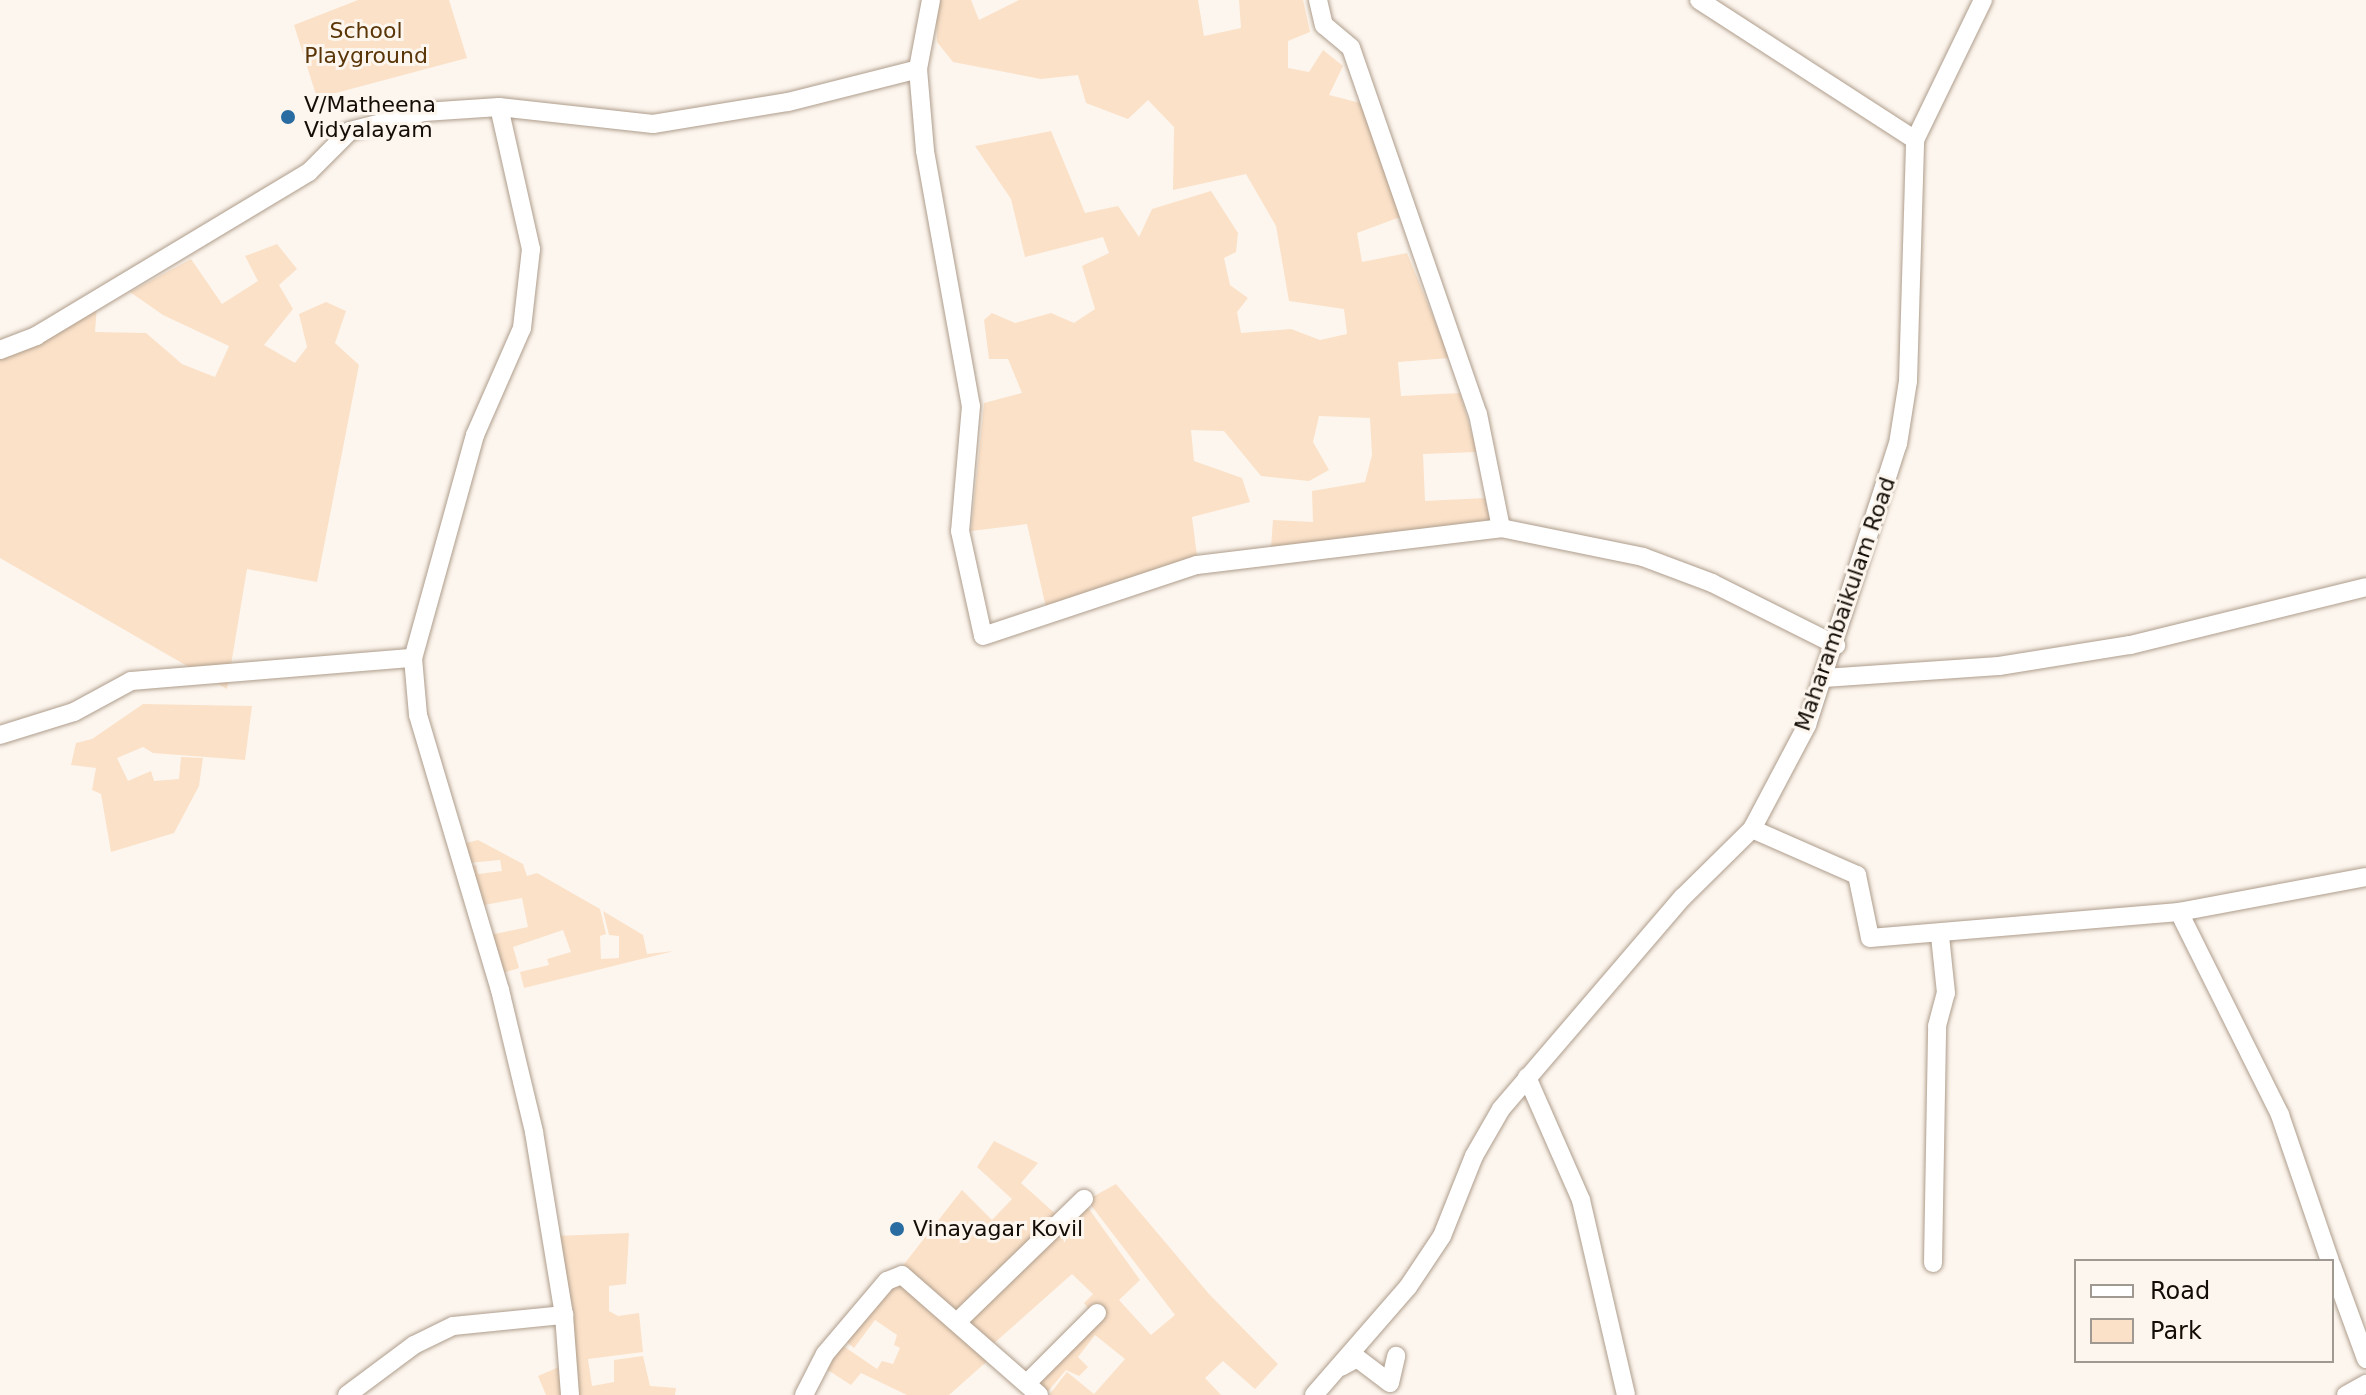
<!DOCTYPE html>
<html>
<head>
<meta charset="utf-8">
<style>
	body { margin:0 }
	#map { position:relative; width:2366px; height:1395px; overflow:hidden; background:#fdf6ee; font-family:"DejaVu Sans",sans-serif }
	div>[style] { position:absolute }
	.green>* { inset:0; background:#fbe1c8 }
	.roads { filter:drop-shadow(0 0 2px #ae9d8c) drop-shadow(0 0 2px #ae9d8c) }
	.street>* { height:18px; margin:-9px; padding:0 9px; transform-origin:9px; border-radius:9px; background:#fff }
	.dots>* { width:22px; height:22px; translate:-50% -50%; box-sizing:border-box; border:4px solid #fdf6ee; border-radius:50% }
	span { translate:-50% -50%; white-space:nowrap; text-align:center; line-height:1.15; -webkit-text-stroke:6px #fdf6ee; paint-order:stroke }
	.park-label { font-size:22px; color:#593508 }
	.poi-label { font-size:22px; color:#130d07 }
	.left { translate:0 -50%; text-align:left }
	.street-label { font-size:22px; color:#130d07 }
	.legend { position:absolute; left:2074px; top:1259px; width:260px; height:104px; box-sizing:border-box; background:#fdf6ee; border:2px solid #9f9992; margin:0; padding:10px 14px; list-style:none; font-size:24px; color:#130d07 }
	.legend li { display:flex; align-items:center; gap:16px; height:40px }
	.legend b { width:40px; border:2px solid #9f9992 }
</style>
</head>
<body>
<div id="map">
	<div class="green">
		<i style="clip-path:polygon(358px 0,449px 0,467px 58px,317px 98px,294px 25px)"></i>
		<i style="clip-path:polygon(941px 0,971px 0,979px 20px,1019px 0,1198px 0,1204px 36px,1241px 28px,1239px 0,1303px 0,1310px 32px,1288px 41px,1288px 68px,1309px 72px,1323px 50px,1343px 66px,1329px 95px,1360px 103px,1403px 216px,1357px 233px,1362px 262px,1407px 253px,1450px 358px,1398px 362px,1401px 396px,1460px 393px,1477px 452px,1423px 454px,1425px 501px,1485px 498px,1490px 520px,1271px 547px,1273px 520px,1313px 522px,1312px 491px,1365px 482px,1372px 455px,1370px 418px,1319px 416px,1313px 442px,1329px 470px,1309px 481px,1261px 476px,1224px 431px,1191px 430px,1194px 461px,1242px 478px,1250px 502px,1192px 517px,1197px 556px,1047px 612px,1027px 524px,971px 531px,984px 403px,1022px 393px,1008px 359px,989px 359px,984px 320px,992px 313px,1015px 323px,1051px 313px,1074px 323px,1095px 309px,1082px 266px,1109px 253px,1103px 237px,1025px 257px,1011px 199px,975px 146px,1051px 131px,1085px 213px,1118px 206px,1139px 237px,1152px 209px,1211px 191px,1238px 233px,1236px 252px,1224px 258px,1230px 285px,1248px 298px,1237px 312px,1241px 333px,1291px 329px,1320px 340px,1347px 334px,1344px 309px,1289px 301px,1276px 226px,1246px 174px,1173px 190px,1174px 127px,1148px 100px,1128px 119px,1086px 103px,1078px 75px,1041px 79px,953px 62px,937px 42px,936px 8px)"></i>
		<i style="clip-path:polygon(277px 244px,297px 269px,279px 285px,293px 309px,264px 345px,295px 363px,307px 347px,299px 314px,326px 302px,346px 311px,335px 343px,359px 365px,317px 582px,247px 569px,227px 689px,0 558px,0 358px,97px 305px,95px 332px,146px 333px,182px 364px,215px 377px,229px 346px,163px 315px,130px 292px,191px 259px,222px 304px,258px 281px,245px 256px)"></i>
		<i style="clip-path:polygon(143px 704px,252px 706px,245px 760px,153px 753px,143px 747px,117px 758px,128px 781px,151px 771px,154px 781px,179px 779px,181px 757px,203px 758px,199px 786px,174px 833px,111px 852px,101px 794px,92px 790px,96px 768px,71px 765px,76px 743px,92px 739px)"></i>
		<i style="clip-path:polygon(478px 840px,523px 864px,527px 876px,537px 873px,600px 909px,606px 934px,600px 936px,601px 959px,619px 958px,619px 936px,609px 935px,603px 911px,643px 935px,647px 954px,674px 951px,524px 988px,520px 972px,549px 965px,547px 959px,571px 952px,563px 930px,513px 947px,519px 968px,503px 973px,490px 935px,528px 927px,522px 898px,479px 906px,468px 867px,476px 865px,478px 874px,502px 871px,500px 860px,468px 863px,462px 844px)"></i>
		<i style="clip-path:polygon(994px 1141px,1038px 1163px,1021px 1183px,1059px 1217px,956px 1316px,901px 1268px,962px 1190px,992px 1220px,1012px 1199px,977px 1167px)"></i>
		<i style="clip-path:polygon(1116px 1184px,1209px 1294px,1278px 1364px,1255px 1389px,1223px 1361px,1205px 1378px,1221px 1395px,1049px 1395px,1067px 1372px,1094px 1394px,1125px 1359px,1095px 1335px,1078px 1357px,1088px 1367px,1079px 1376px,1066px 1370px,1045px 1395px,1032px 1383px,1090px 1311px,1084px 1303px,1093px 1294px,1072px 1274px,992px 1345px,963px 1321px,1084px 1202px,1140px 1280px,1119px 1300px,1151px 1335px,1175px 1315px,1087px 1200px)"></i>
		<i style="clip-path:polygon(629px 1233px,626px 1284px,609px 1286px,609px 1311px,618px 1316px,639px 1313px,643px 1352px,588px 1359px,592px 1386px,614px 1382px,614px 1360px,643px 1356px,650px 1386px,676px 1388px,675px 1395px,573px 1395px,556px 1236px)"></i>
		<i style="clip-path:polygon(902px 1277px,993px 1356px,949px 1395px,907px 1395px,861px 1373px,851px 1385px,823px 1367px,839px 1343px,877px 1369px,882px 1361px,893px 1364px,900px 1348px,894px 1345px,897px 1335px,875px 1320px,854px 1348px,842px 1338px)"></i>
		<i style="clip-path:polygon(566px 1364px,567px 1395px,546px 1395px,538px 1376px)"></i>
	</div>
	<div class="roads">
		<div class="street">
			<i style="left:931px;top:0;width:70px;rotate:100.7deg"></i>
			<i style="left:918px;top:69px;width:82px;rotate:85.1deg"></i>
			<i style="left:925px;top:151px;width:259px;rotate:79.8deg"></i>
			<i style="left:971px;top:406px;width:125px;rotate:95deg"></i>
			<i style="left:960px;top:531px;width:107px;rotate:77.6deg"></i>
			<i style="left:983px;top:636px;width:225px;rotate:-18.4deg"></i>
			<i style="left:1197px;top:565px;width:306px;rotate:-6.9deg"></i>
			<i style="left:1501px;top:528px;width:145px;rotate:11.5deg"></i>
			<i style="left:1643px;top:557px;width:74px;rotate:20.6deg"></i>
			<i style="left:1712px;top:583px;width:139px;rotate:26.6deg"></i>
			<i style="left:1318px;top:0;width:26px;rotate:77deg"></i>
			<i style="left:1324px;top:25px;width:35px;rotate:40deg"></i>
			<i style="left:1351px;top:48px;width:387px;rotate:70.9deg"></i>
			<i style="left:1478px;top:414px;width:116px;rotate:78.6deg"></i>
			<i style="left:1699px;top:0;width:257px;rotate:32.9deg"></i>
			<i style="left:499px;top:107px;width:146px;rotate:77.3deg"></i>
			<i style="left:531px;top:249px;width:80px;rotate:96.5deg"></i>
			<i style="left:522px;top:328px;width:117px;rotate:113.7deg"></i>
			<i style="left:475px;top:435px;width:231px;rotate:105.5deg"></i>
			<i style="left:413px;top:658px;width:57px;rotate:85deg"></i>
			<i style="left:418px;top:715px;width:287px;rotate:73.4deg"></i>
			<i style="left:500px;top:990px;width:146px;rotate:76.5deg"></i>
			<i style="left:534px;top:1132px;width:185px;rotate:80.7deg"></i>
			<i style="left:564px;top:1315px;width:80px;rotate:85.7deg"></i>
			<i style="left:0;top:350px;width:39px;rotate:-21deg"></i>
			<i style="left:36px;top:336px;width:318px;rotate:-31deg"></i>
			<i style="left:309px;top:172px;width:58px;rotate:-45deg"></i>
			<i style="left:350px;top:131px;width:76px;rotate:-14.4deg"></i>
			<i style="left:424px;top:112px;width:75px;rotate:-3.8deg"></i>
			<i style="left:499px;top:107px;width:155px;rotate:6.3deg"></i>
			<i style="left:653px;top:124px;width:137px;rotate:-9.3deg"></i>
			<i style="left:788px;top:102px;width:134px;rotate:-14.2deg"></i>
			<i style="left:1824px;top:678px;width:175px;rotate:-3.9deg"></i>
			<i style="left:1999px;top:666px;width:133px;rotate:-9.1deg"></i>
			<i style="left:2130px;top:645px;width:243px;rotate:-13.8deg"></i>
			<i style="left:0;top:735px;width:77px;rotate:-17.3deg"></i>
			<i style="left:74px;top:712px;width:65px;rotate:-28.5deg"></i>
			<i style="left:131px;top:681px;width:283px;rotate:-4.7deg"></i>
			<i style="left:1752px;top:829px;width:115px;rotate:23.7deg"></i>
			<i style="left:1857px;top:875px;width:64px;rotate:78.3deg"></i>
			<i style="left:1870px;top:938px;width:310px;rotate:-4.8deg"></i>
			<i style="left:2179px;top:912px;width:190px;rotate:-10.6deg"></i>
			<i style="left:2179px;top:912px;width:227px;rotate:63.5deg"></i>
			<i style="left:2280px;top:1115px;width:154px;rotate:71.1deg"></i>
			<i style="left:1527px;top:1077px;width:134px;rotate:66.3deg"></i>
			<i style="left:1581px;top:1200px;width:200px;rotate:77deg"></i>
			<i style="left:1933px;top:1263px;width:237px;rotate:-89deg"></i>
			<i style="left:1937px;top:1026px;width:34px;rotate:-75deg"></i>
			<i style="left:1946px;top:993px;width:57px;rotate:-96deg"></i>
			<i style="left:2332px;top:1266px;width:99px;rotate:69.9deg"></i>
			<i style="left:957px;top:1322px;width:177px;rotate:-44.1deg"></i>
			<i style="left:1341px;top:1367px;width:18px;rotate:-29deg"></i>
			<i style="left:1357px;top:1358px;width:41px;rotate:37.1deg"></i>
			<i style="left:1390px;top:1383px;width:28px;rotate:-77deg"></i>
			<i style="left:1027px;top:1383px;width:99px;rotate:-45deg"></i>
			<i style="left:347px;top:1395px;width:84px;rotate:-36.7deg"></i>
			<i style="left:414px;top:1345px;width:43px;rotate:-26deg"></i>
			<i style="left:453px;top:1326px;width:112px;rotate:-5.7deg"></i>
			<i style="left:804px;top:1395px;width:46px;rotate:-62.9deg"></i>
			<i style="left:825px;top:1354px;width:96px;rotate:-49.7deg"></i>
			<i style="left:887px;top:1281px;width:16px;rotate:-22deg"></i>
			<i style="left:902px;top:1275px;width:182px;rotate:41.2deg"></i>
			<i style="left:1314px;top:1395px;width:143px;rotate:-49deg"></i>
			<i style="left:1408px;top:1287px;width:61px;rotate:-56.3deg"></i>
			<i style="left:1442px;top:1236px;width:86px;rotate:-68.2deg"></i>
			<i style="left:1474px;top:1156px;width:54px;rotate:-60.1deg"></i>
			<i style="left:1501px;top:1109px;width:279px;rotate:-49.4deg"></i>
			<i style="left:1683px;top:897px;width:97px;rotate:-44.6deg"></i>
			<i style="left:1752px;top:829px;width:118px;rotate:-62.1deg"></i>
			<i style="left:1807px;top:725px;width:295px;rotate:-72.1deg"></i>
			<i style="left:1898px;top:444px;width:64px;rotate:-81deg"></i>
			<i style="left:1908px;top:381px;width:241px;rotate:-88.3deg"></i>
			<i style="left:1915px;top:140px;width:156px;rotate:-64.1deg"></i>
			<i style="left:2346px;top:1395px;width:23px;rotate:-29deg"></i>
		</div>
	</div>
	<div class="dots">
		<i style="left:288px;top:117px;background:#296ca1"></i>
		<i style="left:897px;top:1229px;background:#296ca1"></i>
	</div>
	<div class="park-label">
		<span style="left:366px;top:43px">School<br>Playground</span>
	</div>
	<div class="poi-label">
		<span class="left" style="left:304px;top:117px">V/Matheena<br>Vidyalayam</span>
		<span class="left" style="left:913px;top:1229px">Vinayagar Kovil</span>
	</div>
	<div class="street-label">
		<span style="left:1845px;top:604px;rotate:-71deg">Maharambaikulam Road</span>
	</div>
	<ul class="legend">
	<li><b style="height:10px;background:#fff"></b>Road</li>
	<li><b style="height:22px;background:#fbe1c8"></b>Park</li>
	</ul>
</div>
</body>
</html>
